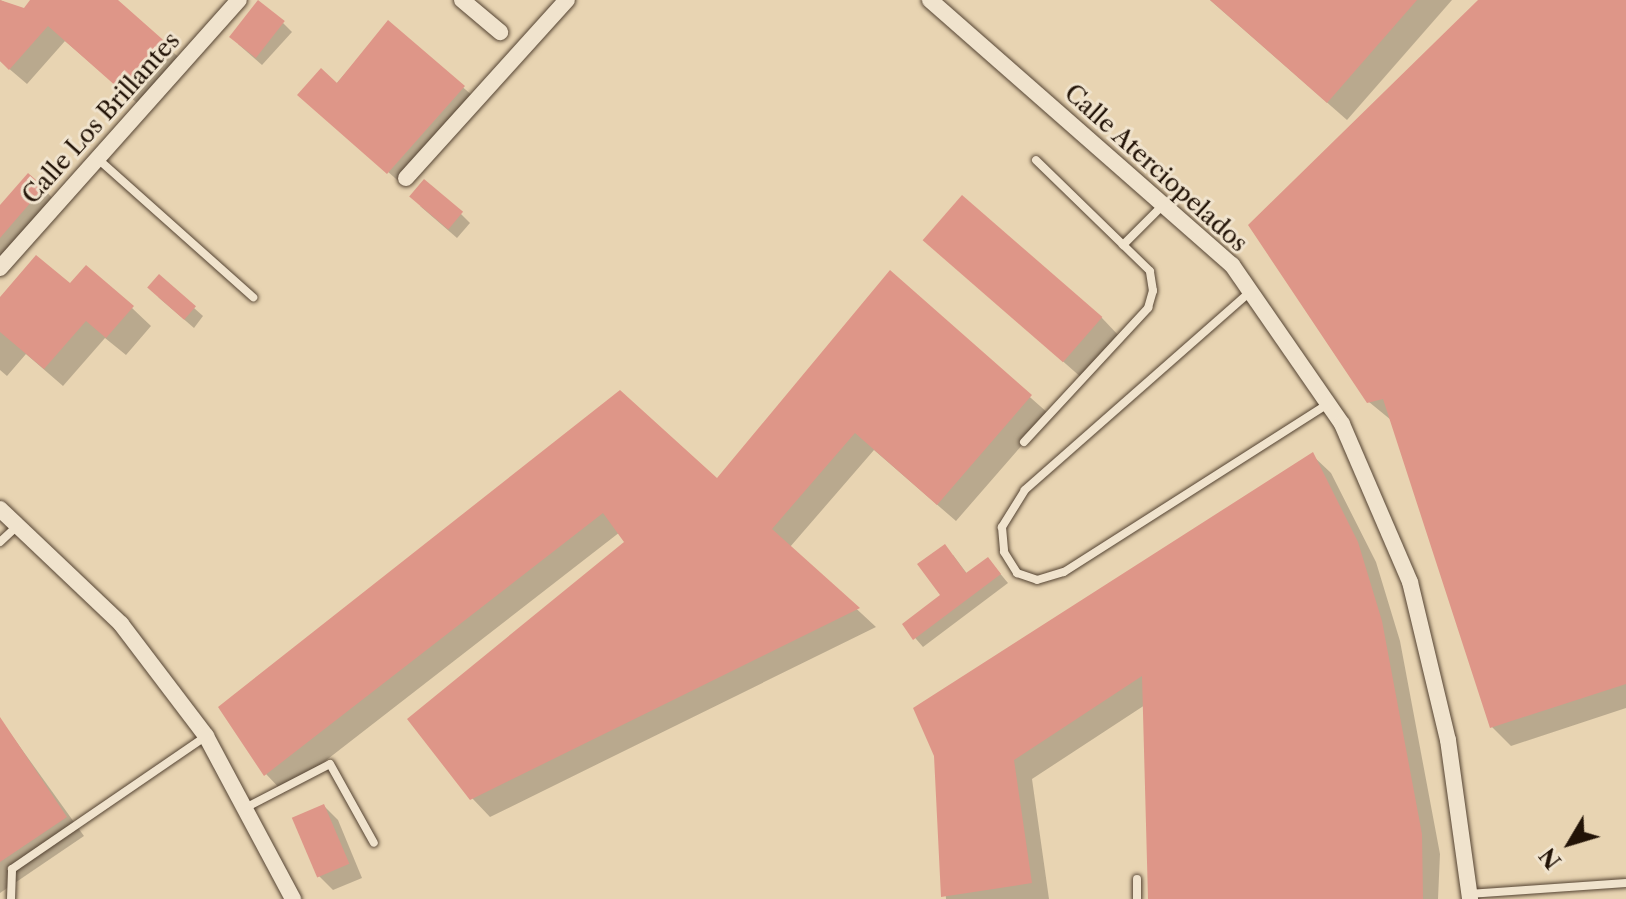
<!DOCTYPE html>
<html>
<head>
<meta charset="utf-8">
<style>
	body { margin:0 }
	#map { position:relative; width:1626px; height:899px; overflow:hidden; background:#e8d4b2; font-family:"Libre Caslon Text",serif }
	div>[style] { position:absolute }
	.shadow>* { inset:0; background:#0003; transform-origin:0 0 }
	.building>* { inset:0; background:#de9688; transform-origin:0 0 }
	.roads { filter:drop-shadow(0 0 2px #544332) drop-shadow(0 0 2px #544332) }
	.service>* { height:8px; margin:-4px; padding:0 4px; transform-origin:4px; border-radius:4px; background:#f0e3cd }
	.minor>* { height:16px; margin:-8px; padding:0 8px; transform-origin:8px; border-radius:8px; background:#f0e3cd }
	span { translate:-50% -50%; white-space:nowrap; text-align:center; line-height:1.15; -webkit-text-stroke:6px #f0e3cd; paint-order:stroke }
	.street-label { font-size:24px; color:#221307 }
	.north { position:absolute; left:1530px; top:803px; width:80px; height:80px; -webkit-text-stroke:6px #f0e3cd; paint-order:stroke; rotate:232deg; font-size:22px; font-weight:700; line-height:32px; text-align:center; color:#221307 }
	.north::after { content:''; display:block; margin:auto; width:28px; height:36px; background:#221307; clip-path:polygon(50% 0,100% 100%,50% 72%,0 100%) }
</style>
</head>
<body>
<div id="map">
	<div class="shadow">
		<i style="clip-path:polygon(0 0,24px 11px,33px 0,115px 0,185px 63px,144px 109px,65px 41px,27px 84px,0 61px)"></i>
		<i style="clip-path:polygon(1210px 0,1452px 0,1347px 120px)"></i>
		<i style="clip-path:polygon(1481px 0,1626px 0,1626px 708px,1511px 746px,1492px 727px,1391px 420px,1369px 402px)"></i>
		<i style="clip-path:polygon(283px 23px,292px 32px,262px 65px,238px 44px)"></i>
		<i style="left:389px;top:23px;width:118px;height:113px;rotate:41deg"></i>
		<i style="clip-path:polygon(43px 188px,58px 204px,0 270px,0 209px)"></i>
		<i style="clip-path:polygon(420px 206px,461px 214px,470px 223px,457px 238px)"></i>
		<i style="clip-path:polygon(925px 240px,1102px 318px,1120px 337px,1083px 379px)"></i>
		<i style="clip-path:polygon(890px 273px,1049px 414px,956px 521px,874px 450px,790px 547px,876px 627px,490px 817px,472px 798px,627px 543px,620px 532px,284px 793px,266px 774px,620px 393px,717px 481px)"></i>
		<i style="clip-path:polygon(70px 286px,132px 308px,151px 326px,126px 355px,105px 338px,63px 386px,26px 354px,7px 376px,0 370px,0 300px)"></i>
		<i style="clip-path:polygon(158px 297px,194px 308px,203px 316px,194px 328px)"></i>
		<i style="clip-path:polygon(1312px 455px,1331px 473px,1376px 562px,1400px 641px,1440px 854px,1438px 899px,1150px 899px,1145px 705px,1032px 779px,1049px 899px,946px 899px,936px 756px)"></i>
		<i style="clip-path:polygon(953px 555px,968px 575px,988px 559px,1008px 583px,923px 647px,904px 625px,942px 596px)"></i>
		<i style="clip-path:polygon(0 719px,84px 836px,0 893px)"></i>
		<i style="clip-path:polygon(324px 806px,338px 820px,362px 878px,333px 890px,319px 876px,295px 818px)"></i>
	</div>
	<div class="building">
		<i style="clip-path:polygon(0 0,24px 8px,30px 0,118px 0,170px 46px,126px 95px,48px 26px,9px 70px,0 61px)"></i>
		<i style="left:258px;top:0;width:34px;height:47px;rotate:38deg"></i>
		<i style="clip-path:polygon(1210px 0,1417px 0,1327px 103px)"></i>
		<i style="clip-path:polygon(1478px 0,1626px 0,1626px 684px,1490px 728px,1383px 399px,1367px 403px,1248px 225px)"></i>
		<i style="clip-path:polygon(388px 20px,465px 86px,387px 174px,297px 95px,321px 68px,337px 83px)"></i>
		<i style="clip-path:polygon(28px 173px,44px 187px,0 238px,0 205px)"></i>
		<i style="left:424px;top:179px;width:51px;height:23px;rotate:40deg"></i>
		<i style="left:962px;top:195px;width:186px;height:60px;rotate:41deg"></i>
		<i style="clip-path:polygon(36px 255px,70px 283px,86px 265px,134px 306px,106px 338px,86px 321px,44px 369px,0 332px,0 297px)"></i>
		<i style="clip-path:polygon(890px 270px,1032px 395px,937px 505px,855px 433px,772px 529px,860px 608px,470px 800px,407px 719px,624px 542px,603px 513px,264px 776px,218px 707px,620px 390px,717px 478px)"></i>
		<i style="left:159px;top:274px;width:49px;height:18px;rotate:41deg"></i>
		<i style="clip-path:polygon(1313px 452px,1358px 542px,1382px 621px,1422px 834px,1423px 899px,1148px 899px,1142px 676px,1014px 760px,1032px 883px,941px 897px,934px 756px,913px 708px)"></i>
		<i style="clip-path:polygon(945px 544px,966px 573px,988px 557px,1001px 574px,913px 640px,902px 624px,940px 595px,917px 564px)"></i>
		<i style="clip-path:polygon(0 717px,67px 817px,0 862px)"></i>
		<i style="left:324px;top:804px;width:65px;height:35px;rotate:67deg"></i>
	</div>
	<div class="roads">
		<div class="service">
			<i style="left:98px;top:159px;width:208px;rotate:41.7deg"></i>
			<i style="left:1123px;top:245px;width:57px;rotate:-45deg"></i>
			<i style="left:1250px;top:292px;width:300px;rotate:138.7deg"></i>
			<i style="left:1025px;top:490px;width:44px;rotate:121.9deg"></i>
			<i style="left:1002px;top:527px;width:25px;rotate:85deg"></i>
			<i style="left:1004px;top:552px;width:25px;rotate:58deg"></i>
			<i style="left:1017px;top:573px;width:21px;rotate:19deg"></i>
			<i style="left:1037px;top:580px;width:28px;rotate:-17deg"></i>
			<i style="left:1064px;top:572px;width:313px;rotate:-32.5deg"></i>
			<i style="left:1024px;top:442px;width:183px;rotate:-47.2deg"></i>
			<i style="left:1148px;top:308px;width:18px;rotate:-74deg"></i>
			<i style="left:1153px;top:291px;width:20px;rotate:-99deg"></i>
			<i style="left:1150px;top:271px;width:159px;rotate:-135.8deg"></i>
			<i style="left:0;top:542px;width:23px;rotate:-43deg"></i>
			<i style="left:247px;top:807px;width:93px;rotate:-27.4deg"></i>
			<i style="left:330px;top:764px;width:90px;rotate:60.9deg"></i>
			<i style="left:1137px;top:879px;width:20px;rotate:90deg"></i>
			<i style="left:1469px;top:894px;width:157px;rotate:-4deg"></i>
			<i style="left:11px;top:899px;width:30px;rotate:-88deg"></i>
			<i style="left:12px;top:869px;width:235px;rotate:-34.4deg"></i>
		</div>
		<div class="minor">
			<i style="left:462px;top:0;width:50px;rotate:40.1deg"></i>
			<i style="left:930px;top:0;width:402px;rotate:41.3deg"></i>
			<i style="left:1232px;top:265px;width:193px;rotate:55.3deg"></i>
			<i style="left:1342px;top:424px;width:172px;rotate:66.7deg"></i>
			<i style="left:1410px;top:582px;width:163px;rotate:76.5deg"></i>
			<i style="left:1448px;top:740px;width:161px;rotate:82.1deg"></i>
			<i style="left:406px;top:178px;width:240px;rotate:-47.9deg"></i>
			<i style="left:0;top:268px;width:359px;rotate:-48.3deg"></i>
			<i style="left:0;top:509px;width:167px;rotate:43.5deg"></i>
			<i style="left:121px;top:624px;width:141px;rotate:52.8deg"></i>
			<i style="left:206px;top:736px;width:185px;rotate:61.9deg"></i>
		</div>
	</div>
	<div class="street-label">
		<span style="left:101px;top:118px;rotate:-48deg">Calle Los Brillantes</span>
		<span style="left:1156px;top:168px;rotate:42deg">Calle Aterciopelados</span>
	</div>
	<div class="north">N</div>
</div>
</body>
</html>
